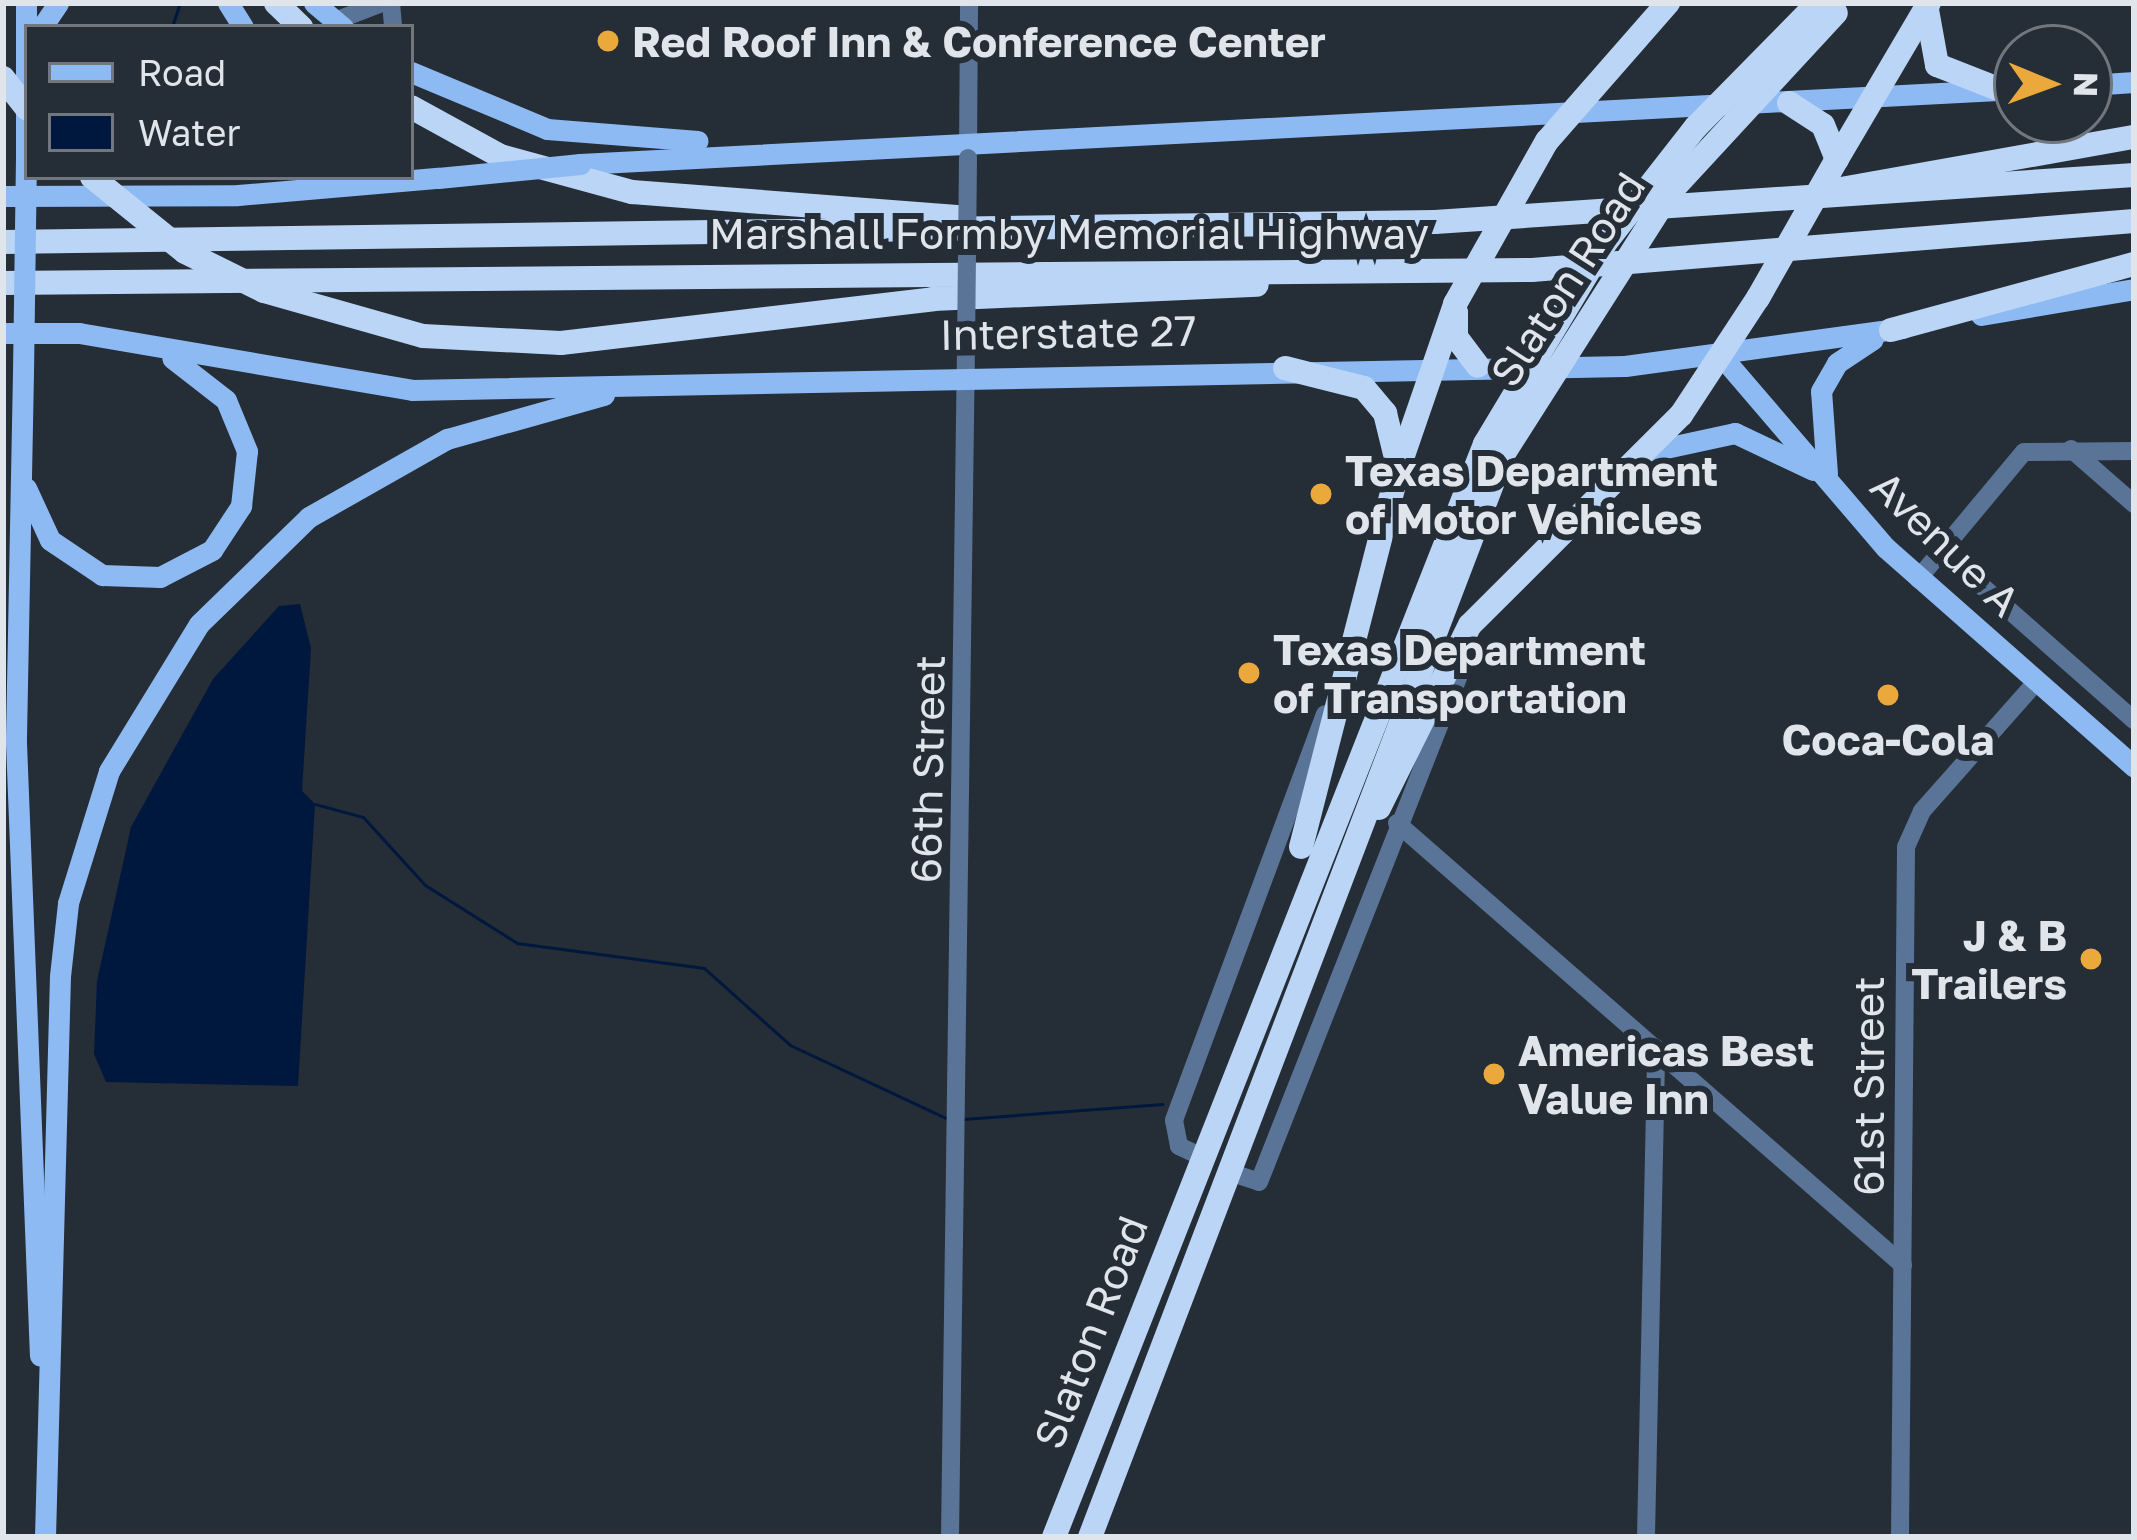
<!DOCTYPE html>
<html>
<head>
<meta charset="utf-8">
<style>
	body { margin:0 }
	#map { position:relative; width:2137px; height:1540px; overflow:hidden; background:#252d36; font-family:"Golos Text",sans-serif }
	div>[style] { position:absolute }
	.water>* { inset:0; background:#00183d }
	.stream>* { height:3px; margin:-1.5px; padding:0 1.5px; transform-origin:1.5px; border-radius:1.5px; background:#00183d }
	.minor>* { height:18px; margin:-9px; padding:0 9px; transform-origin:9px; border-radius:9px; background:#597496 }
	.major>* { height:21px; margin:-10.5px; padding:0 10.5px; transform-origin:10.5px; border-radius:10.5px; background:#8ebaf3 }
	.highway>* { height:24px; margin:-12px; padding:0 12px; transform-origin:12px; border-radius:12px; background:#bbd5f7 }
	.minor-bridge>* { height:18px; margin:-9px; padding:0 9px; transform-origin:9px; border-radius:9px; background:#597496 }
	.major-bridge>* { height:21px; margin:-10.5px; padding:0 10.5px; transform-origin:10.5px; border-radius:10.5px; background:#8ebaf3 }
	.highway-bridge>* { height:24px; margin:-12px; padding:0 12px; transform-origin:12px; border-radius:12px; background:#bbd5f7 }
	.dots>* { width:33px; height:33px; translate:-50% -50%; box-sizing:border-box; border:6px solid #252d36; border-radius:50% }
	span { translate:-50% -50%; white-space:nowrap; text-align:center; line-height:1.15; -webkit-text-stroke:12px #252d36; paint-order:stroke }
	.poi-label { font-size:42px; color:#e0e5eb; font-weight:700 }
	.left { translate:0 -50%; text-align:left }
	.right { translate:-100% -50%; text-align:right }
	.street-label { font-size:42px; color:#e0e5eb }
	.frame { position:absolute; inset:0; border:6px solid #e0e5eb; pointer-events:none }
	.legend { position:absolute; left:24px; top:24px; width:390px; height:156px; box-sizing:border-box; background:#252d36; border:3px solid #70777e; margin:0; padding:15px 21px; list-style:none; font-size:36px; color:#e0e5eb }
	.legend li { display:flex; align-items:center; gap:24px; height:60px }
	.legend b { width:60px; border:3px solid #70777e }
	.north { position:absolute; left:1993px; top:24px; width:120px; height:120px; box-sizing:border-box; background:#252d36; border:3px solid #70777e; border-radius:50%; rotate:91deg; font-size:33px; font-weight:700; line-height:48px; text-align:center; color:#e0e5eb }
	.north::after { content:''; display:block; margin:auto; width:42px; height:54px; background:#eca93b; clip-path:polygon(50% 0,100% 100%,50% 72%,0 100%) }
</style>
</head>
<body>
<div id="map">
	<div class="water">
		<i style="clip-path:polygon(300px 604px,311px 648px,302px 791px,315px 804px,298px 1086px,106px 1082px,94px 1054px,97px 981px,131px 827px,213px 679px,279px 606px)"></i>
	</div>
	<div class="stream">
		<i style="left:172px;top:27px;width:25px;rotate:-72deg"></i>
		<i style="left:315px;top:804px;width:50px;rotate:15.2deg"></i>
		<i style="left:363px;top:817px;width:92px;rotate:47.6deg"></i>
		<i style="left:425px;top:885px;width:109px;rotate:32.2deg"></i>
		<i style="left:517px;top:943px;width:189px;rotate:7.6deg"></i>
		<i style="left:704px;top:968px;width:115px;rotate:41.8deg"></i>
		<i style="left:790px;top:1045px;width:174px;rotate:25.1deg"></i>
		<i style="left:963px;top:1119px;width:200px;rotate:-4.3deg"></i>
	</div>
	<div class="minor">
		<i style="left:391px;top:3px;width:24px;rotate:85deg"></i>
		<i style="left:335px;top:21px;width:50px;rotate:-21deg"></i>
		<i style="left:968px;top:153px;width:150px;rotate:-89.6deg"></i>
		<i style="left:2071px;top:449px;width:84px;rotate:41.1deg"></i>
		<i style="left:1942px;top:551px;width:256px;rotate:41.4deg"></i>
		<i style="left:1918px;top:579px;width:165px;rotate:-50.2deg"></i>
		<i style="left:2024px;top:452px;width:110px;rotate:-0.5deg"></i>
		<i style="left:1397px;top:823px;width:672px;rotate:41.14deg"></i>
		<i style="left:1198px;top:1155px;width:21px;rotate:-155deg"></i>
		<i style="left:1179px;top:1146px;width:26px;rotate:-101deg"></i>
		<i style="left:1174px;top:1120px;width:433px;rotate:-69.6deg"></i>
		<i style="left:1232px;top:1173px;width:28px;rotate:18deg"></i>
		<i style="left:1259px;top:1182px;width:561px;rotate:-68.46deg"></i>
		<i style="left:950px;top:1537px;width:1188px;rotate:-89.23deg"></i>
		<i style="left:1646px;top:1537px;width:489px;rotate:-88.8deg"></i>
		<i style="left:1900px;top:1537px;width:690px;rotate:-89.5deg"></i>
		<i style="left:1906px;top:847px;width:39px;rotate:-66deg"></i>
		<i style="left:1922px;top:811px;width:172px;rotate:-48.5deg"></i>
	</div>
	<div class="major">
		<i style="left:26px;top:3px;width:150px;rotate:90deg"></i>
		<i style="left:228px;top:3px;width:28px;rotate:58deg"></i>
		<i style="left:314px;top:3px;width:38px;rotate:40deg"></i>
		<i style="left:42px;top:27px;width:29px;rotate:-56deg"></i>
		<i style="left:411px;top:72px;width:147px;rotate:22.7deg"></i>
		<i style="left:547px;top:129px;width:151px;rotate:4.5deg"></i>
		<i style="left:2089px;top:85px;width:45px;rotate:-3.8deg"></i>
		<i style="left:580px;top:164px;width:1439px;rotate:-2.99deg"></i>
		<i style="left:3px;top:196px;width:235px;rotate:-0.2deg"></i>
		<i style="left:238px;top:195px;width:201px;rotate:-4.9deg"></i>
		<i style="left:1981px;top:315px;width:155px;rotate:-9.6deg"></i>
		<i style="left:3px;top:333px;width:76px"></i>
		<i style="left:79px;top:333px;width:338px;rotate:9.7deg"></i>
		<i style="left:412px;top:390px;width:1213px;rotate:-1.13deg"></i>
		<i style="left:1625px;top:366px;width:281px;rotate:-7.8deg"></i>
		<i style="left:1723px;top:358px;width:250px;rotate:49.4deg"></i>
		<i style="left:1886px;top:548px;width:331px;rotate:41.4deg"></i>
		<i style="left:23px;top:372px;width:371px;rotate:91.1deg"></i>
		<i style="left:16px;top:743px;width:613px;rotate:87.76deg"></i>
		<i style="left:1647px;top:452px;width:90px;rotate:-12.2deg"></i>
		<i style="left:1735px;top:433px;width:86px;rotate:25.4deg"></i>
		<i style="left:1827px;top:474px;width:83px;rotate:-94.1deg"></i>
		<i style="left:1821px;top:391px;width:32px;rotate:-60deg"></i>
		<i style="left:1837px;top:363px;width:43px;rotate:-33.7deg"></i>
		<i style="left:26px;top:488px;width:57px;rotate:65.2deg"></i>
		<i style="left:50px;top:540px;width:63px;rotate:33.9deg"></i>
		<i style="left:102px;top:575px;width:58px;rotate:2deg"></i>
		<i style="left:160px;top:577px;width:59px;rotate:-27.4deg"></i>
		<i style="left:212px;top:550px;width:53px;rotate:-56.6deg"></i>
		<i style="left:241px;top:506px;width:55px;rotate:-83.8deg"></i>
		<i style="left:247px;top:451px;width:55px;rotate:-112.4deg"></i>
		<i style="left:226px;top:400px;width:68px;rotate:-142.1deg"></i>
		<i style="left:45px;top:1537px;width:561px;rotate:-88.47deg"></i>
		<i style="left:60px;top:976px;width:73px;rotate:-83.7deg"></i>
		<i style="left:68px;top:903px;width:138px;rotate:-72.7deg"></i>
		<i style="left:109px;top:771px;width:172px;rotate:-58.5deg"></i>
		<i style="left:199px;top:624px;width:153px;rotate:-44.2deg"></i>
		<i style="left:309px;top:517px;width:159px;rotate:-29.5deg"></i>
		<i style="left:447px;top:439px;width:163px;rotate:-15.7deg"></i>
	</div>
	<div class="highway">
		<i style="left:276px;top:3px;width:35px;rotate:44deg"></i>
		<i style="left:1927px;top:10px;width:56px;rotate:79.7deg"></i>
		<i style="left:1937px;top:65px;width:69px;rotate:21.3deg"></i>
		<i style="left:1789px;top:103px;width:40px;rotate:32.9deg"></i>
		<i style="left:1823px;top:125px;width:37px;rotate:68deg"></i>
		<i style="left:411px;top:107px;width:102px;rotate:28.8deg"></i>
		<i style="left:500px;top:156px;width:137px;rotate:15.3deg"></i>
		<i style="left:632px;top:192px;width:329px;rotate:4.4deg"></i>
		<i style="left:1547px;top:141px;width:184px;rotate:-48.8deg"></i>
		<i style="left:1837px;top:159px;width:181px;rotate:-59.5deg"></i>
		<i style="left:1841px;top:189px;width:298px;rotate:-10.1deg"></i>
		<i style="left:3px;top:242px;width:1432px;rotate:-0.8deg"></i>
		<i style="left:1435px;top:222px;width:701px;rotate:-3.85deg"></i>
		<i style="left:3px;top:283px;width:1529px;rotate:-0.49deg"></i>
		<i style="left:1532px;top:270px;width:604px;rotate:-4.65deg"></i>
		<i style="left:1456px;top:312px;width:25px;rotate:90deg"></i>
		<i style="left:1456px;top:337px;width:36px;rotate:53deg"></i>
		<i style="left:1891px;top:330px;width:252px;rotate:-15.2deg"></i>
		<i style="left:423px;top:336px;width:138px;rotate:2.9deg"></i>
		<i style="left:561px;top:343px;width:375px;rotate:-6.7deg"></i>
		<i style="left:933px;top:299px;width:324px;rotate:-2.5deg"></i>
		<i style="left:1285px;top:368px;width:81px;rotate:14.2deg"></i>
		<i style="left:1364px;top:388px;width:33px;rotate:50deg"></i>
		<i style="left:1385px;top:413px;width:50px;rotate:76.2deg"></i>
		<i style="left:1379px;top:808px;width:204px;rotate:-63.6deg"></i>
		<i style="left:1470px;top:625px;width:298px;rotate:-44.9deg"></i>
		<i style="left:1681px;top:415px;width:140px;rotate:-56.7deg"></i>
		<i style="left:1301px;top:847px;width:389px;rotate:-75.6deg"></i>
		<i style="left:1398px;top:470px;width:176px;rotate:-71deg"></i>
		<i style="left:1054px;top:1537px;width:1175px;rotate:-68.48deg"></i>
		<i style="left:1090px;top:1537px;width:1160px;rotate:-69.1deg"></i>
	</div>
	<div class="minor-bridge">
		<i style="left:966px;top:349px;width:191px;rotate:-89.4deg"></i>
	</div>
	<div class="major-bridge">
		<i style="left:438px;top:178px;width:143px;rotate:-5.6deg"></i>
		<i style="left:23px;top:372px;width:219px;rotate:-89.2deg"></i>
	</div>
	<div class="highway-bridge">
		<i style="left:3px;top:78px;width:39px;rotate:52deg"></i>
		<i style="left:92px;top:177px;width:119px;rotate:38.9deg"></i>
		<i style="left:185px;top:252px;width:88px;rotate:26.3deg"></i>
		<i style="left:264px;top:291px;width:165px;rotate:15.8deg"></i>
		<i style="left:1758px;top:298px;width:160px;rotate:-60.4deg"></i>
		<i style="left:1455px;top:304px;width:187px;rotate:-60.6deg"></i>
		<i style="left:1485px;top:444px;width:235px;rotate:-59.1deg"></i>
		<i style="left:1606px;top:242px;width:146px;rotate:-52deg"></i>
		<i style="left:1696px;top:127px;width:174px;rotate:-45.5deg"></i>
		<i style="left:1504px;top:453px;width:309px;rotate:-57.5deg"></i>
		<i style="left:1670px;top:192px;width:244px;rotate:-47.2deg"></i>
	</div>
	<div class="dots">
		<i style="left:608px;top:41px;background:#eca93b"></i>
		<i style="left:1321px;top:494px;background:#eca93b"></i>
		<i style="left:1249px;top:673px;background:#eca93b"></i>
		<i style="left:1888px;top:695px;background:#eca93b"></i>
		<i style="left:2091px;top:959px;background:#eca93b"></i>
		<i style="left:1494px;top:1074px;background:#eca93b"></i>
	</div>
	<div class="poi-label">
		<span class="left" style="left:632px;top:41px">Red Roof Inn &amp; Conference Center</span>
		<span class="left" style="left:1345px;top:494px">Texas Department<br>of Motor Vehicles</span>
		<span class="left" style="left:1273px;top:673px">Texas Department<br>of Transportation</span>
		<span style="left:1888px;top:739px">Coca-Cola</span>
		<span class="right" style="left:2067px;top:959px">J &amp; B<br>Trailers</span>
		<span class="left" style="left:1518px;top:1074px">Americas Best<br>Value Inn</span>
	</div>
	<div class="street-label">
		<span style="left:1069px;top:233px">Marshall Formby Memorial Highway</span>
		<span style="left:1567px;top:279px;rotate:-57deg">Slaton Road</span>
		<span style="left:1068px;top:332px;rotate:-1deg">Interstate 27</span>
		<span style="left:1946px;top:543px;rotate:44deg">Avenue A</span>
		<span style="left:927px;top:769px;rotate:-89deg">66th Street</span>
		<span style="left:1868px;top:1086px;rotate:-90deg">61st Street</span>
		<span style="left:1090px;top:1332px;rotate:-69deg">Slaton Road</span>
	</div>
	<div class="frame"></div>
	<ul class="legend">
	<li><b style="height:15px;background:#8ebaf3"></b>Road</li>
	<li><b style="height:33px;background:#00183d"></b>Water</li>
	</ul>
	<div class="north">N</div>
</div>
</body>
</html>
